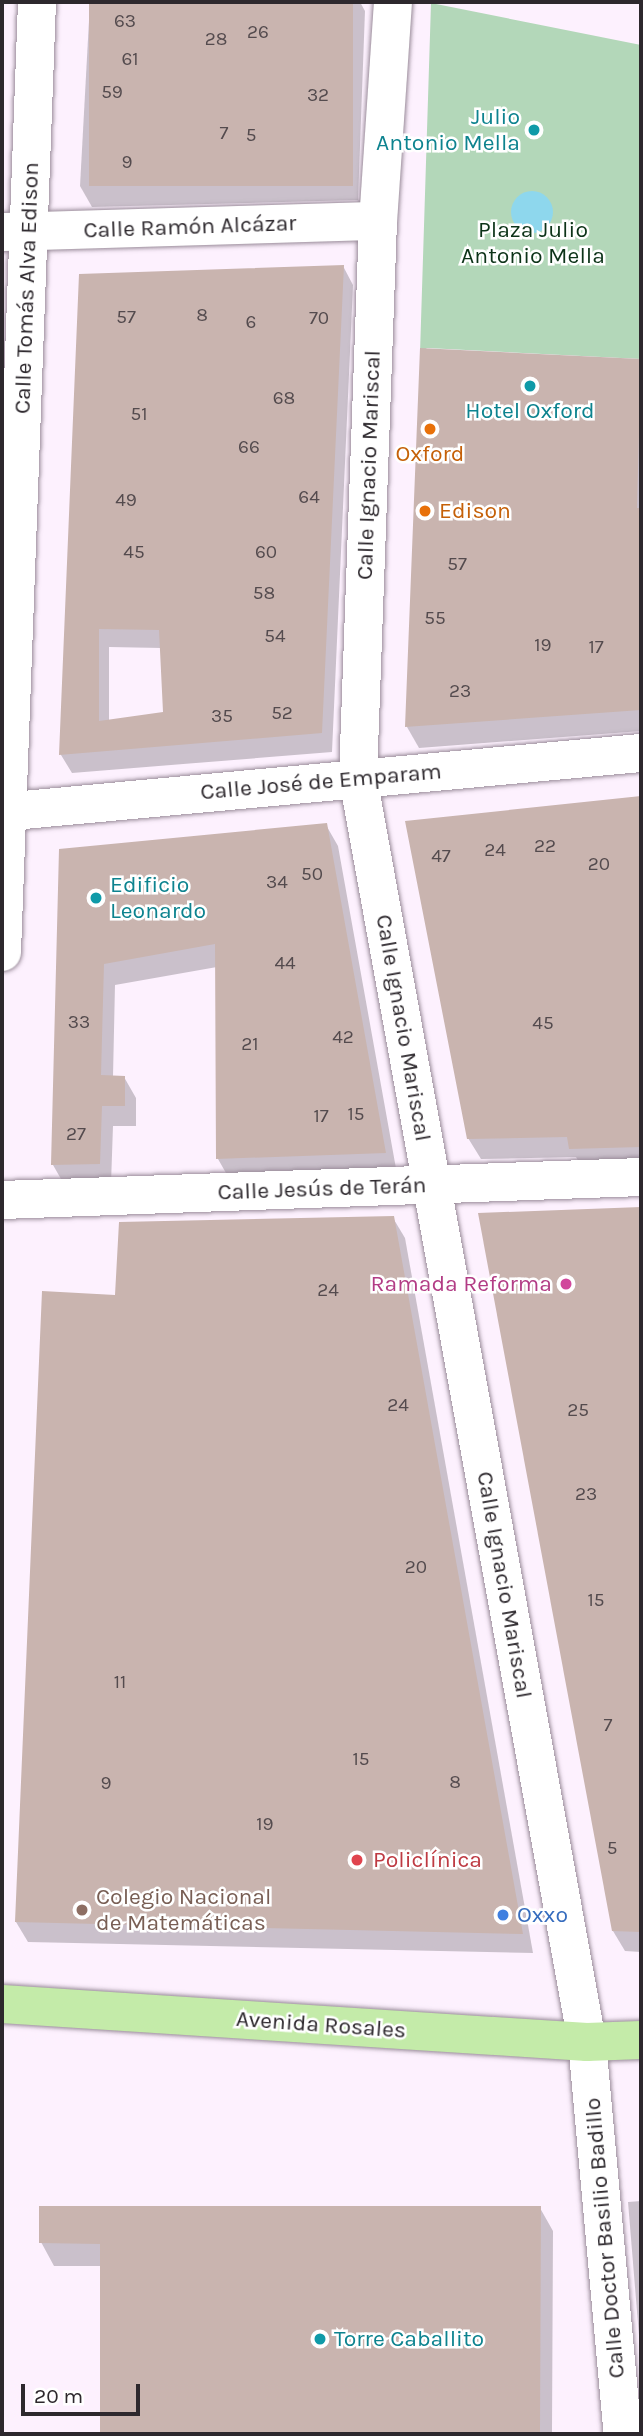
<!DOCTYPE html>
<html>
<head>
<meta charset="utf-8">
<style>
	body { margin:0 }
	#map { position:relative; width:643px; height:2436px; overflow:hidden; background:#fdf1fe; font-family:Karla,sans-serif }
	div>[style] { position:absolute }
	.green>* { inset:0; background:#b3d7b9 }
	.water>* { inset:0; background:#8ed7ed }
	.round { border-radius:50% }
	.shadow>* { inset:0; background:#0003 }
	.building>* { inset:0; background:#c9b4af; transform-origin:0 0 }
	.roads { filter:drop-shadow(0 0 2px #9a8c9a) drop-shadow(0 0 2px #9a8c9a) }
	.street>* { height:38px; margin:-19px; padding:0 19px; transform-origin:19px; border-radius:19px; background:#fff }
	.primary>* { height:38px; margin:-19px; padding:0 19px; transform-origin:19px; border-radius:19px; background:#c4eba9 }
	.dots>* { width:19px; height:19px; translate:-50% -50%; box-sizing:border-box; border:4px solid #fff; border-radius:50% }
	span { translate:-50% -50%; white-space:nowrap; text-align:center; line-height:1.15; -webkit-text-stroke:5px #fff; paint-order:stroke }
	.number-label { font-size:19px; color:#544b4e }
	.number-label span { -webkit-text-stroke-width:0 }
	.culture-label { font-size:23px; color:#0d838f }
	.right { translate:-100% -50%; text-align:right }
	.left { translate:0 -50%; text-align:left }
	.street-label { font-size:23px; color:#2d282d }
	.park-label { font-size:23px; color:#0c3318 }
	.food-label { font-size:23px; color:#c56008 }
	.hotel-label { font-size:23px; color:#b23c85 }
	.health-label { font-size:23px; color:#be3a42 }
	.education-label { font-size:23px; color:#785e54 }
	.shop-label { font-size:23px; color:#366cbe }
	.frame { position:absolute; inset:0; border:4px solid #2d282d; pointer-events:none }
	.scale { position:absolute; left:21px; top:2384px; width:119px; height:32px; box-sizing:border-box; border:4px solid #2d282d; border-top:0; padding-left:9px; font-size:21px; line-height:24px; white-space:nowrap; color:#2d282d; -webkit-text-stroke:5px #fff; paint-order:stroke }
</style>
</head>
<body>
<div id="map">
	<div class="green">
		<i style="clip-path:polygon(431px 3px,641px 45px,641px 359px,427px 348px,420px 353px)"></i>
	</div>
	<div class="water">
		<i class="round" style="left:511px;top:191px;width:42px;height:42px"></i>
	</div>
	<div class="shadow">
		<i style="clip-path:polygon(90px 2px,360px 2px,365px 11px,358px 200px,92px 207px,80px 186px)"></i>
		<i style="clip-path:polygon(evenodd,343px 266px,353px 285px,332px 752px,72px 773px,61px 755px,80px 276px,343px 266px,109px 647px,161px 648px,165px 714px,109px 721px,109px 647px)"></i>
		<i style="clip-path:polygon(422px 350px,641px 361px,641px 731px,419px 748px,407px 727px)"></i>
		<i style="clip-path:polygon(641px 798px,641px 1168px,583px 1169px,576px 1157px,481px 1159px,468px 1138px,407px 822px)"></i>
		<i style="clip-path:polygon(326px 825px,338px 846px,397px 1174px,230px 1180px,218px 1159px,217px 967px,115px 985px,113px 1077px,124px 1077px,136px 1098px,136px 1126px,113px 1126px,111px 1184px,65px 1186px,53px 1165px,61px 851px)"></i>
		<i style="clip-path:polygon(641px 1209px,641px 1952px,625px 1951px,613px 1931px,480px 1215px)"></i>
		<i style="clip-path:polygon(393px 1218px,405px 1238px,533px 1953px,28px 1942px,16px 1922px,117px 1297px)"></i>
		<i style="clip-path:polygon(641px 2201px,641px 2360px,628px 2202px)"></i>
		<i style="clip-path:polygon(540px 2208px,553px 2231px,552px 2434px,101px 2434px,102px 2266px,54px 2266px,41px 2242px)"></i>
	</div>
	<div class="building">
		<i style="left:89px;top:2px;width:264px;height:184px"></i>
		<i style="clip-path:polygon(evenodd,344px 265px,322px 733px,59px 755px,79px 274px,344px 265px,99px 629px,159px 630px,163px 712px,99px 721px,99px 629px)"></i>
		<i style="clip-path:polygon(420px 348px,641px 359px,637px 508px,641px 508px,641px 710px,405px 727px)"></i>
		<i style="clip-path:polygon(641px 796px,641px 1147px,569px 1149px,567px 1137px,467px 1139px,405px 821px)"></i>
		<i style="clip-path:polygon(327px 823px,386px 1153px,216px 1159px,215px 944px,104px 964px,101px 1075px,125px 1076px,125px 1106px,102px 1106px,100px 1164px,51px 1165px,59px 849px)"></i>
		<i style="clip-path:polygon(641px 1207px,641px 1932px,612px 1931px,478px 1213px)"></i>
		<i style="clip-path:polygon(394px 1216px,523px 1934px,15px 1922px,42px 1291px,115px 1295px,119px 1222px)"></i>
		<i style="clip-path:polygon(39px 2206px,541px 2206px,540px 2434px,100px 2434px,100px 2244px,39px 2243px)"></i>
	</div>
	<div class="roads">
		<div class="street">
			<i style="left:393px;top:2px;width:220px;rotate:93.9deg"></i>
			<i style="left:378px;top:221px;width:557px;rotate:92.06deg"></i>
			<i style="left:358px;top:778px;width:1285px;rotate:79.73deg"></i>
			<i style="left:587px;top:2042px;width:394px;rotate:84.8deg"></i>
			<i style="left:2px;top:232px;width:376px;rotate:-1.7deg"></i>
			<i style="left:2px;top:812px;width:642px;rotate:-5.28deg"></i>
			<i style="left:2px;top:952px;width:951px;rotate:-87.89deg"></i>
			<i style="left:2px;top:1200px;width:639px;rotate:-2.06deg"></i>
		</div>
		<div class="primary">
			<i style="left:2px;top:2004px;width:586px;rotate:3.72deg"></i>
			<i style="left:587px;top:2042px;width:54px;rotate:-2.1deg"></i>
		</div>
	</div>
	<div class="dots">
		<i style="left:534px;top:130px;background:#0f9aa8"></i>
		<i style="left:530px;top:386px;background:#0f9aa8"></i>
		<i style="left:430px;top:429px;background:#e8710a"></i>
		<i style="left:425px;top:511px;background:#e8710a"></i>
		<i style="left:96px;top:898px;background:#0f9aa8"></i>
		<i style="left:566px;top:1284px;background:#d1479c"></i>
		<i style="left:357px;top:1860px;background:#e0444e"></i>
		<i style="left:82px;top:1910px;background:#8d6e63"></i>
		<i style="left:503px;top:1915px;background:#3f7fe0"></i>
		<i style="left:320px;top:2339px;background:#0f9aa8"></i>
	</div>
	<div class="number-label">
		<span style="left:125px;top:22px">63</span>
		<span style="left:258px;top:33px">26</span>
		<span style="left:216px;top:40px">28</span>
		<span style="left:130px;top:60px">61</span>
		<span style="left:112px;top:93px">59</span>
		<span style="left:318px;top:96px">32</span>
		<span style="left:224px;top:134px">7</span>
		<span style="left:251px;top:136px">5</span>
		<span style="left:127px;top:163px">9</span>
		<span style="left:202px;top:316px">8</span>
		<span style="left:126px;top:318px">57</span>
		<span style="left:319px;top:319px">70</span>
		<span style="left:251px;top:323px">6</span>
		<span style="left:284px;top:399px">68</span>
		<span style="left:139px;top:415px">51</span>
		<span style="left:249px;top:448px">66</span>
		<span style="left:309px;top:498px">64</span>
		<span style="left:126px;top:501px">49</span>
		<span style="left:134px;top:553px">45</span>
		<span style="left:266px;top:553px">60</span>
		<span style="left:457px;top:565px">57</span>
		<span style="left:264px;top:594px">58</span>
		<span style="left:435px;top:619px">55</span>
		<span style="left:275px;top:637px">54</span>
		<span style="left:543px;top:646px">19</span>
		<span style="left:596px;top:648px">17</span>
		<span style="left:460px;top:692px">23</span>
		<span style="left:282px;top:714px">52</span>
		<span style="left:222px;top:717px">35</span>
		<span style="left:545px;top:847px">22</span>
		<span style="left:495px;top:851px">24</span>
		<span style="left:441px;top:857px">47</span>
		<span style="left:599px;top:865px">20</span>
		<span style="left:312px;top:875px">50</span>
		<span style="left:277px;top:883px">34</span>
		<span style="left:285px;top:964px">44</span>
		<span style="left:79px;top:1023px">33</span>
		<span style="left:543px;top:1024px">45</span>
		<span style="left:343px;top:1038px">42</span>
		<span style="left:250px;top:1045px">21</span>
		<span style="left:356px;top:1115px">15</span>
		<span style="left:321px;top:1117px">17</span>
		<span style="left:76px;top:1135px">27</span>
		<span style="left:328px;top:1291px">24</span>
		<span style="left:398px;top:1406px">24</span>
		<span style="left:578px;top:1411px">25</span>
		<span style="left:586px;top:1495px">23</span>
		<span style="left:416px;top:1568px">20</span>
		<span style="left:596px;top:1601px">15</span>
		<span style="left:120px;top:1683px">11</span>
		<span style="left:608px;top:1726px">7</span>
		<span style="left:361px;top:1760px">15</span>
		<span style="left:455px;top:1783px">8</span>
		<span style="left:106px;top:1784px">9</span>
		<span style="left:265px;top:1825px">19</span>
		<span style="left:612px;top:1849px">5</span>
	</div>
	<div class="culture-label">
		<span class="right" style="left:520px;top:130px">Julio<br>Antonio Mella</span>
		<span style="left:530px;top:411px">Hotel Oxford</span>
		<span class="left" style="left:110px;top:898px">Edificio<br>Leonardo</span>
		<span class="left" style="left:334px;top:2339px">Torre Caballito</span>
	</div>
	<div class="street-label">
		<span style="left:190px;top:227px;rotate:-2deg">Calle Ramón Alcázar</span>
		<span style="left:27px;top:288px;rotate:-88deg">Calle Tomás Alva Edison</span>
		<span style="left:369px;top:465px;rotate:-88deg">Calle Ignacio Mariscal</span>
		<span style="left:321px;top:782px;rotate:-5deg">Calle José de Emparam</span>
		<span style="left:403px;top:1028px;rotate:80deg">Calle Ignacio Mariscal</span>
		<span style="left:322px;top:1189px;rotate:-2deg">Calle Jesús de Terán</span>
		<span style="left:504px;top:1585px;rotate:80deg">Calle Ignacio Mariscal</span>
		<span style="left:321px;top:2025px;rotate:4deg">Avenida Rosales</span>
		<span style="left:605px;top:2238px;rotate:-95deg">Calle Doctor Basilio Badillo</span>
	</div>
	<div class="park-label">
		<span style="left:533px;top:243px">Plaza Julio<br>Antonio Mella</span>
	</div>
	<div class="food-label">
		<span style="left:430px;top:454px">Oxford</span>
		<span class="left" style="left:439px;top:511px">Edison</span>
	</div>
	<div class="hotel-label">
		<span class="right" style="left:552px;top:1284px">Ramada Reforma</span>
	</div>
	<div class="health-label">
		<span class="left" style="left:373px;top:1860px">Policlínica</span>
	</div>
	<div class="education-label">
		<span class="left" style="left:96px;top:1910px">Colegio Nacional<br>de Matemáticas</span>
	</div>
	<div class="shop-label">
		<span class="left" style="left:517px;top:1915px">Oxxo</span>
	</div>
	<div class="frame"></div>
	<div class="scale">20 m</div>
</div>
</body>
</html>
